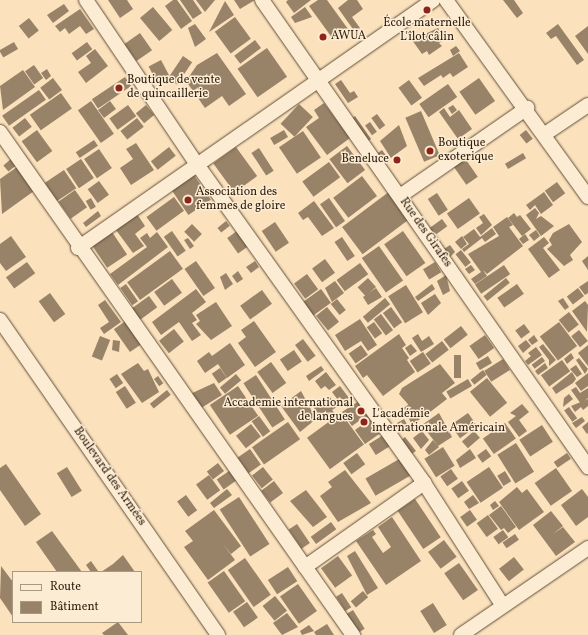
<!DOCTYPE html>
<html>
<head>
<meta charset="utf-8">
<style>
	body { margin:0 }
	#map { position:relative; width:588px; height:635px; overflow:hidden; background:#fbe1bc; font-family:Vollkorn,serif }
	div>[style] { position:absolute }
	.building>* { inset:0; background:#988268; transform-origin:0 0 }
	.roads { filter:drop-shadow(0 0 1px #604d38) drop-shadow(0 0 1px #604d38) }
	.minor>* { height:14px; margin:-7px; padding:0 7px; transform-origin:7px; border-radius:7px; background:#fcecd3 }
	.dots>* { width:11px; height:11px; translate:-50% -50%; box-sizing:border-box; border:2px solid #fcecd3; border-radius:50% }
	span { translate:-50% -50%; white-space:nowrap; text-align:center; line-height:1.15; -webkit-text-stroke:3px #fcecd3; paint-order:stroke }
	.poi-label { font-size:12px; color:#2c1c0c }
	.left { translate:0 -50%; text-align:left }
	.right { translate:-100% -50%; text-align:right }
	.street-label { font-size:12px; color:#2c1c0c }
	.legend { position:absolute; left:12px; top:571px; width:130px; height:52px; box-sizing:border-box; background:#fcecd3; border:1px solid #a99983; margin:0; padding:5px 7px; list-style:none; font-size:12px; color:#2c1c0c }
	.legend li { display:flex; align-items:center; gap:8px; height:20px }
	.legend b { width:20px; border:1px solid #a99983 }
</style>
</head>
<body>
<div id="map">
	<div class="building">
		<i style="clip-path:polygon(108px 0,127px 0,133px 9px,120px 18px)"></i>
		<i style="clip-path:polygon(173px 0,177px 0,192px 21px,181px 29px,165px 6px)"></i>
		<i style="clip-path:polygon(180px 0,193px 0,202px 13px,193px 19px)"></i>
		<i style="clip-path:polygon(196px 0,215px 0,205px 12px)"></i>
		<i style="clip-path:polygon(234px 0,255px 0,240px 9px)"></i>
		<i style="clip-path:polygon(288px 0,311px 0,294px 13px,286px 2px)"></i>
		<i style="clip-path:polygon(318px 0,327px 0,348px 29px,333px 39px,309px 6px)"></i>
		<i style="clip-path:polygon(348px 0,357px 0,363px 9px,352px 17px,360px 28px,355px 32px,338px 8px)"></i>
		<i style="clip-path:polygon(503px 0,514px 0,523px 13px,517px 18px)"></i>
		<i style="clip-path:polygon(225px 1px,234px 15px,209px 32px)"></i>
		<i style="clip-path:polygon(64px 4px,69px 11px,53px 23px,47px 15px)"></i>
		<i style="left:153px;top:7px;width:30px;height:17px;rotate:50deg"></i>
		<i style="clip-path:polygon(305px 7px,312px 17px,295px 23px,291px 17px)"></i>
		<i style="clip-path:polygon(80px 9px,94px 29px,86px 34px,80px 26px,69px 34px,65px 28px,60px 32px,55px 26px)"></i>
		<i style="left:235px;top:17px;width:27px;height:25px;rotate:54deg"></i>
		<i style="left:29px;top:18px;width:16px;height:13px;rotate:52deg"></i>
		<i style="clip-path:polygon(195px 24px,206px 39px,195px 47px,188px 28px)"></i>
		<i style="clip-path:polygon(558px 24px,584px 60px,577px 65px,556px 36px,551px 39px,546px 33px)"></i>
		<i style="clip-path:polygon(588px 26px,588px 54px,575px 36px)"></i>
		<i style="clip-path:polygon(438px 28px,445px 39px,439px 43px,442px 46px,429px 55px,427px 51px,422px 54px,412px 40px)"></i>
		<i style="left:140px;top:33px;width:21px;height:19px;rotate:55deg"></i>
		<i style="left:255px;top:40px;width:10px;height:26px;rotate:53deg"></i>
		<i style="left:14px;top:42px;width:8px;height:17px;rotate:60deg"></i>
		<i style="left:87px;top:42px;width:9px;height:19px;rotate:54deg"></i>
		<i style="clip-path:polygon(456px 46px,460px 51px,453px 56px,450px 50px)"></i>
		<i style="left:267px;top:48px;width:35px;height:36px;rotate:55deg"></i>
		<i style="clip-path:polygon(95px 49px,108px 66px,86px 83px,78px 72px,91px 63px,86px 56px)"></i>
		<i style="clip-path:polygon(217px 53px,246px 94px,229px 106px,222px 96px,205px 108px,186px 81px,197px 65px)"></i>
		<i style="clip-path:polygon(459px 53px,468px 67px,453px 77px,450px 73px,443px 78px,441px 75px,424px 86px,418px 78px)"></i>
		<i style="left:183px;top:56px;width:11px;height:27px;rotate:34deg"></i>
		<i style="left:161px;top:60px;width:17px;height:14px;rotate:62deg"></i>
		<i style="left:34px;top:65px;width:16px;height:11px;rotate:55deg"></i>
		<i style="clip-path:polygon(47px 69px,51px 76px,46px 80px,41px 73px)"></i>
		<i style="clip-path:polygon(23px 70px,35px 87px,3px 110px,0 86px)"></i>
		<i style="left:125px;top:77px;width:11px;height:40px;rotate:56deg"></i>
		<i style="left:53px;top:78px;width:15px;height:16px;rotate:53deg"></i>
		<i style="left:479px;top:78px;width:28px;height:24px;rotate:55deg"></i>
		<i style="clip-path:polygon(341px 80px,350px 93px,354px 91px,358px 97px,348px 103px,335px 84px)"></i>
		<i style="left:409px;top:80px;width:22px;height:13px;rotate:54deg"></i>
		<i style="left:448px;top:84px;width:16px;height:35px;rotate:55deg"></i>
		<i style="left:39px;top:90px;width:12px;height:45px;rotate:55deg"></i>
		<i style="left:61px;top:93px;width:19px;height:38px;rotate:55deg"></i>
		<i style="left:91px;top:101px;width:40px;height:16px;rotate:55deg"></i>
		<i style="left:110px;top:101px;width:10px;height:15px;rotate:53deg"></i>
		<i style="clip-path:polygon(324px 103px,350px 138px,327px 155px,306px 127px,319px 118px,314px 110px)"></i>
		<i style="left:299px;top:104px;width:19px;height:27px;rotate:43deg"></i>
		<i style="left:128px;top:105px;width:14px;height:23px;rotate:54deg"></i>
		<i style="left:146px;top:105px;width:13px;height:13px;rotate:51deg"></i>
		<i style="clip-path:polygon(453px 105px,457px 110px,452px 114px,448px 108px)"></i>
		<i style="clip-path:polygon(444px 108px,450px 117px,459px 110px,472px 129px,458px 139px,439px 112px)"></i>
		<i style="left:421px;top:111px;width:48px;height:17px;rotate:67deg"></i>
		<i style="left:377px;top:114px;width:14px;height:7px;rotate:54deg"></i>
		<i style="left:355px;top:116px;width:28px;height:9px;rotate:55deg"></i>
		<i style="left:25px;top:118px;width:11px;height:16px;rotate:52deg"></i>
		<i style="left:137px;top:118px;width:11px;height:21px;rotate:52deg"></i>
		<i style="left:370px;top:122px;width:12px;height:6px;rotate:55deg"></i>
		<i style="clip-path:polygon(399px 125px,407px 146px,391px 158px,380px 141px)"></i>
		<i style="left:37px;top:130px;width:26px;height:19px;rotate:54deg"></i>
		<i style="left:284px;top:130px;width:8px;height:16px;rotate:60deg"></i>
		<i style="left:526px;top:130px;width:11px;height:8px;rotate:52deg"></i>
		<i style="left:303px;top:131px;width:32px;height:29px;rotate:56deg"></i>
		<i style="left:94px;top:140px;width:7px;height:22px;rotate:56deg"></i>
		<i style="clip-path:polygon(136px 143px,154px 170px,131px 185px,120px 168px,133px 159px,126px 149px)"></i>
		<i style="left:347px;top:146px;width:30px;height:22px;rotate:53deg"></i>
		<i style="left:169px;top:147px;width:11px;height:23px;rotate:52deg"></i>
		<i style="left:236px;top:147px;width:36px;height:28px;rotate:54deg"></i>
		<i style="left:259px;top:148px;width:27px;height:9px;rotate:57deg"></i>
		<i style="left:99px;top:149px;width:23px;height:18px;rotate:56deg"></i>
		<i style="left:382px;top:150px;width:9px;height:8px;rotate:54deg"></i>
		<i style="left:523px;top:153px;width:6px;height:21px;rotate:59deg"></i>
		<i style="left:464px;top:157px;width:24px;height:14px;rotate:55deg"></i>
		<i style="left:11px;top:159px;width:8px;height:10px;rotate:50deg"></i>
		<i style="left:81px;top:159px;width:23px;height:18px;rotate:56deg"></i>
		<i style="left:329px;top:162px;width:19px;height:33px;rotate:54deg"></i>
		<i style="clip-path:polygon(17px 167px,34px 191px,2px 214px,0 179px)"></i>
		<i style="left:64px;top:170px;width:22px;height:23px;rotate:56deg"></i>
		<i style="left:194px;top:175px;width:30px;height:27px;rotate:56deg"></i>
		<i style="left:362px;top:176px;width:25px;height:36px;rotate:53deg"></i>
		<i style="left:99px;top:181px;width:17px;height:14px;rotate:54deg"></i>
		<i style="left:557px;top:182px;width:14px;height:15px;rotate:54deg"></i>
		<i style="left:75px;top:190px;width:21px;height:20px;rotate:55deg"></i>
		<i style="left:390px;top:191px;width:34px;height:60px;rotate:53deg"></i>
		<i style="clip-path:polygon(544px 192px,553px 205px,541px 214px,535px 205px,530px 210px,526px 205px)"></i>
		<i style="left:437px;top:193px;width:20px;height:11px;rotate:57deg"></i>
		<i style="left:174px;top:197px;width:17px;height:34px;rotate:54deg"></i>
		<i style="left:91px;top:198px;width:10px;height:6px;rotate:61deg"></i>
		<i style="left:329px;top:198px;width:28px;height:11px;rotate:55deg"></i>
		<i style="left:469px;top:198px;width:19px;height:27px;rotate:55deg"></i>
		<i style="clip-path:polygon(314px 201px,334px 228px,322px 236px,308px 217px,303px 220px,298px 213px)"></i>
		<i style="clip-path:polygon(535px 208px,539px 213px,536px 219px,541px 216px,554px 226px,541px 236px,526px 215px)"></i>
		<i style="clip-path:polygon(98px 211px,101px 216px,86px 227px,83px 223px)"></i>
		<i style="clip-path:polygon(514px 213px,517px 217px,520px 215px,531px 229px,522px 236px,508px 218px)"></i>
		<i style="clip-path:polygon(137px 214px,145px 226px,135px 234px,144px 246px,133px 253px,116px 230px)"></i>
		<i style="clip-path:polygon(484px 214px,492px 225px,481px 235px,476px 228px,483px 223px,479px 217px)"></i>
		<i style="clip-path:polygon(507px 217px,513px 225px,509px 227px,523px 246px,487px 274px,483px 270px,487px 276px,475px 284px,471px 279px,481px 272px,468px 254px,499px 236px,493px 227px)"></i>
		<i style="left:442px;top:219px;width:9px;height:17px;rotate:54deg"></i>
		<i style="left:226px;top:221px;width:6px;height:11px;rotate:51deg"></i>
		<i style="left:275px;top:222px;width:25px;height:16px;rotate:56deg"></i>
		<i style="left:192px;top:224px;width:14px;height:11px;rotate:45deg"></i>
		<i style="clip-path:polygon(569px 224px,582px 242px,570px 255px,573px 260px,564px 266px,547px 249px,552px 245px,549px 240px,553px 233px)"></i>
		<i style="clip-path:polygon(492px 228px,496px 234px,485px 242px,482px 238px,464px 252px,462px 249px,469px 244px,463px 237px,474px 229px,480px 237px)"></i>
		<i style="clip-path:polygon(536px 230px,540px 236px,534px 241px,529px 235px)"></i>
		<i style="left:172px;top:231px;width:24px;height:10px;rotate:55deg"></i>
		<i style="left:237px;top:231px;width:19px;height:12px;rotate:55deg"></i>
		<i style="left:403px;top:231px;width:39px;height:23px;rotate:55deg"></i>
		<i style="left:112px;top:232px;width:27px;height:24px;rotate:56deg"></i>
		<i style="clip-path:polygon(157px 232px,168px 247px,118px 285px,110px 274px,147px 247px,140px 238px,147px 233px,150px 238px)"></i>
		<i style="clip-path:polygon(525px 234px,529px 240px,523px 244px,519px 239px)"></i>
		<i style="clip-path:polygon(11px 236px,26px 257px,6px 271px,0 263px,0 244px)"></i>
		<i style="clip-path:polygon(462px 236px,467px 244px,461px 249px,455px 242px)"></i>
		<i style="left:342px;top:237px;width:23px;height:9px;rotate:56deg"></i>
		<i style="clip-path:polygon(544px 237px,549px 243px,543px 248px,560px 270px,549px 278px,528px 249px)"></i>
		<i style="clip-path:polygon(188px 238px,194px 246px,190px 249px,184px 240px)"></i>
		<i style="clip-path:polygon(450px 245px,455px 252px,450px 257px,444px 249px)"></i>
		<i style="left:379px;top:246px;width:42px;height:21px;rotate:55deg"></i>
		<i style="left:461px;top:250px;width:16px;height:7px;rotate:52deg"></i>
		<i style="left:170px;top:251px;width:22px;height:53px;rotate:54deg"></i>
		<i style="clip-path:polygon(588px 256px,588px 270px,582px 261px)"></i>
		<i style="left:325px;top:259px;width:17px;height:16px;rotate:54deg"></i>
		<i style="left:196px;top:261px;width:33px;height:14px;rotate:55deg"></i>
		<i style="clip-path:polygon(255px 261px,259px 267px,251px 273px,246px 267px)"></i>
		<i style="left:27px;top:262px;width:14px;height:26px;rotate:54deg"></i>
		<i style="left:435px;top:262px;width:12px;height:14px;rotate:59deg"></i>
		<i style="left:360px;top:263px;width:14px;height:29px;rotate:54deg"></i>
		<i style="clip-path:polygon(471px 265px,475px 270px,469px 274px,465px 269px)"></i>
		<i style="left:504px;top:265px;width:11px;height:35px;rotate:56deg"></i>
		<i style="clip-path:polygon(238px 271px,243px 279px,237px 283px,232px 276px)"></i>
		<i style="clip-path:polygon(226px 273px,233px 284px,225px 290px,220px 277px)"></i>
		<i style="left:307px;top:274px;width:19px;height:16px;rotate:54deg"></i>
		<i style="clip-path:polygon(446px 275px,450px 291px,443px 295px,437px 281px)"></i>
		<i style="left:368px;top:278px;width:12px;height:14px;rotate:48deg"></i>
		<i style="left:506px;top:278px;width:6px;height:29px;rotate:51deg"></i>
		<i style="left:172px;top:279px;width:17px;height:22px;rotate:54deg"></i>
		<i style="clip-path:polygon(335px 281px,344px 293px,332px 302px,325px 288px)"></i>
		<i style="clip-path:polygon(588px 281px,588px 293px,585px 295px,579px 287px)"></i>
		<i style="left:126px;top:284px;width:21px;height:7px;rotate:55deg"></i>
		<i style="clip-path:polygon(432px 284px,435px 289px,418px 301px,415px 297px)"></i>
		<i style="left:517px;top:284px;width:12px;height:24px;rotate:55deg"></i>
		<i style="left:406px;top:285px;width:32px;height:21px;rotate:58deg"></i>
		<i style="clip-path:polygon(376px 288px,382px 297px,368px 305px,363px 297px)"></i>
		<i style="left:578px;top:288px;width:10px;height:14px;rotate:53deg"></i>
		<i style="clip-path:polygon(196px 289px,206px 302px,192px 313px,197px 320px,192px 323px,201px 335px,192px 341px,179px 322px,161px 335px,152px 322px)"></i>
		<i style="left:321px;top:289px;width:17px;height:24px;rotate:54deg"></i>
		<i style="left:262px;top:290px;width:17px;height:27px;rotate:54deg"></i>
		<i style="left:50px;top:293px;width:26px;height:14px;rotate:54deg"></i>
		<i style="clip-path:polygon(435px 294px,441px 303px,428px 315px,421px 303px)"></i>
		<i style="left:149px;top:296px;width:14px;height:21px;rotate:54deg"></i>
		<i style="left:385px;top:298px;width:8px;height:29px;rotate:50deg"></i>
		<i style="clip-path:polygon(563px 298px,569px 307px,565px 310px,558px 301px)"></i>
		<i style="left:337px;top:299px;width:14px;height:8px;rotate:51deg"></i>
		<i style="clip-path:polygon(105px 300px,121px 322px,104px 334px,100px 328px,109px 322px,98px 305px)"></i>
		<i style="clip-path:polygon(585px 301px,588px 305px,587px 332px,572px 311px)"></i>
		<i style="clip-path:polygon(216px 302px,232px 326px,211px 340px,196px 324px,200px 321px,196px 315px)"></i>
		<i style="left:327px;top:307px;width:19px;height:14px;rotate:51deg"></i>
		<i style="left:391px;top:307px;width:19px;height:10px;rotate:54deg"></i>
		<i style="left:569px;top:312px;width:16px;height:13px;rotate:52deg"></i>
		<i style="left:381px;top:314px;width:20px;height:9px;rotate:53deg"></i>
		<i style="clip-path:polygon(360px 319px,377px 345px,368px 351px,361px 341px,345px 351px,335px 335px)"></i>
		<i style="left:127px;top:320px;width:28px;height:16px;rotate:55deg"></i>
		<i style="clip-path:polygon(254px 321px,276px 352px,255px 367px,238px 343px,246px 337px,241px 330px)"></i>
		<i style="left:374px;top:322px;width:14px;height:9px;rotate:54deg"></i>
		<i style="left:559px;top:322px;width:30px;height:24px;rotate:53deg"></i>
		<i style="left:524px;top:324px;width:10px;height:11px;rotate:53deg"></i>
		<i style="left:461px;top:326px;width:11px;height:22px;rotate:52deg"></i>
		<i style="left:174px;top:329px;width:16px;height:19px;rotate:52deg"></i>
		<i style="left:579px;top:330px;width:14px;height:10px;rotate:51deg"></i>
		<i style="clip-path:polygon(399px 334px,406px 345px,402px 348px,409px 358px,407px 360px,415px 372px,383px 396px,367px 375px,363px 378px,355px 366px)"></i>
		<i style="clip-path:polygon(418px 334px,422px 341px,429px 336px,434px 344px,421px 352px,412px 338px)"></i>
		<i style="left:485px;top:335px;width:16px;height:19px;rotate:55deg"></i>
		<i style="clip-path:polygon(534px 335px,538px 341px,532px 345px,528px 340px)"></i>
		<i style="left:100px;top:336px;width:11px;height:22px;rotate:22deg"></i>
		<i style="left:303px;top:339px;width:21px;height:10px;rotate:53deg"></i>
		<i style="clip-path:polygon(113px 340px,120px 341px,119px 352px,112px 350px)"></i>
		<i style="clip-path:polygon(526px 340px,531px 346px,523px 353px,518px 346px)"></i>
		<i style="left:442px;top:341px;width:11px;height:21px;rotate:52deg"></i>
		<i style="clip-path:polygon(230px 343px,245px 365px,227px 378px,218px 364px,205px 373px,197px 361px,209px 352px,212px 356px)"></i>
		<i style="clip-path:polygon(411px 344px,417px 351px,410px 356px,405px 348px)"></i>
		<i style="clip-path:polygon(543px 344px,556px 360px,549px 366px,549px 360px,539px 347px)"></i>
		<i style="left:361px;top:345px;width:12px;height:15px;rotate:55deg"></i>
		<i style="clip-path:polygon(588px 345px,588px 366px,578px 353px)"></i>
		<i style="clip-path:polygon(536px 347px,542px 355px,528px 365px,525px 361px,531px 356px,528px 353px)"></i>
		<i style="left:294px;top:350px;width:14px;height:17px;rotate:56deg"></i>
		<i style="left:423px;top:352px;width:14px;height:16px;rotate:56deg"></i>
		<i style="clip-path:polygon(571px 353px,574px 358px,567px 364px,564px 359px)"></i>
		<i style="left:454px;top:355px;width:7px;height:23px"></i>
		<i style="left:488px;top:356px;width:8px;height:14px;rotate:60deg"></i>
		<i style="left:542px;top:357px;width:5px;height:13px;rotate:53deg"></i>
		<i style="clip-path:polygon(579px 358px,588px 369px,585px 374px,576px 360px)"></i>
		<i style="left:503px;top:359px;width:13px;height:22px;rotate:58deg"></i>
		<i style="left:562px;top:360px;width:14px;height:26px;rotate:54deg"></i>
		<i style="left:271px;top:362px;width:26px;height:17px;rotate:54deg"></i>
		<i style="clip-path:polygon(138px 363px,144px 371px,148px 369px,159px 392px,142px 403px,121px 374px)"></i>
		<i style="clip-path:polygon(545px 363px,548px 368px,538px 375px,535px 371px)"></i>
		<i style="clip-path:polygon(440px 364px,455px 383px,442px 393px,447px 399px,421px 419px,399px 394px,402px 388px)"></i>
		<i style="clip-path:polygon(576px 365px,582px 374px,577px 377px,570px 369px)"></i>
		<i style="clip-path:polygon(321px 366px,324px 370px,309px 381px,306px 376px)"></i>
		<i style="left:220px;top:368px;width:12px;height:10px;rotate:55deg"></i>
		<i style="left:483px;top:370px;width:6px;height:16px;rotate:51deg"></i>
		<i style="clip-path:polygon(326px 372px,336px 385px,329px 390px,325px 386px,321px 389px,315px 381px)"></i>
		<i style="clip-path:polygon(572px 372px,576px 379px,573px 383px,556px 394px,552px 388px)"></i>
		<i style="clip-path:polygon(588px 373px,588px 386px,581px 391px,575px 383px)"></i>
		<i style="left:117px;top:374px;width:11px;height:9px;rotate:56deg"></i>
		<i style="left:236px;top:374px;width:8px;height:21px;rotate:50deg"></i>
		<i style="left:256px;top:375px;width:53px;height:15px;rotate:57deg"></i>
		<i style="left:158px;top:376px;width:9px;height:5px;rotate:54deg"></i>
		<i style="left:487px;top:378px;width:32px;height:22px;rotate:51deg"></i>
		<i style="left:468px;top:379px;width:8px;height:25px;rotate:60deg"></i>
		<i style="clip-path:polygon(214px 383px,222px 395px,198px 410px,188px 395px)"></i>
		<i style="left:125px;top:386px;width:20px;height:11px;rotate:57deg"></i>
		<i style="left:238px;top:386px;width:36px;height:34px;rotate:56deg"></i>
		<i style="left:340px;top:386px;width:15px;height:10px;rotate:53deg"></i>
		<i style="clip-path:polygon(576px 387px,580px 393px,588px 388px,588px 398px,581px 404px,571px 390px)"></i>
		<i style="left:167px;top:390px;width:6px;height:22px;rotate:51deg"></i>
		<i style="clip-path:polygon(301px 391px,316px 419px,300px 432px,281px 406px)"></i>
		<i style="clip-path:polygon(569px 394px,573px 399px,563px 407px,564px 398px)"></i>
		<i style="clip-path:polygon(330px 397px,337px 407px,332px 410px,335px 414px,324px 421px,314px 408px)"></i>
		<i style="clip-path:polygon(588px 399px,588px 406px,583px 410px,581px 407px,575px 412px,571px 406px)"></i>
		<i style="clip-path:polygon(359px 401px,382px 432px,365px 444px,355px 430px,366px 422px,363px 418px,352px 426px,342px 412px)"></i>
		<i style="clip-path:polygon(409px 404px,420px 419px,412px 425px,404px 408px)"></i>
		<i style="clip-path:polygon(522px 404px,529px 412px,519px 420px,527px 431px,519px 437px,508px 422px,516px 416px,510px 413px)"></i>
		<i style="left:569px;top:407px;width:14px;height:6px;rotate:54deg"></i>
		<i style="left:341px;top:413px;width:39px;height:42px;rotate:54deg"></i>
		<i style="clip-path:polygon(439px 413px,452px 437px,438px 446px,422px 425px)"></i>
		<i style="left:468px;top:413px;width:16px;height:21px;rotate:55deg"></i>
		<i style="left:259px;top:416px;width:19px;height:9px;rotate:54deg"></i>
		<i style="clip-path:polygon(582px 417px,585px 421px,576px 428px,572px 423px)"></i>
		<i style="left:404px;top:419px;width:8px;height:11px;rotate:60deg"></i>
		<i style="left:288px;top:422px;width:21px;height:44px;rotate:55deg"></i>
		<i style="clip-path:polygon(588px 422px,588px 433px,587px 434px,582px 427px)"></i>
		<i style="left:505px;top:423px;width:19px;height:27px;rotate:55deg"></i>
		<i style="left:251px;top:424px;width:16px;height:19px;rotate:52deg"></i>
		<i style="left:542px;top:425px;width:20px;height:27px;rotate:57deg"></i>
		<i style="clip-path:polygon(422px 431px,429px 440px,421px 449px,413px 438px)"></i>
		<i style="left:474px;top:431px;width:9px;height:16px;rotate:49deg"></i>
		<i style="left:385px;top:434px;width:13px;height:19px;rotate:58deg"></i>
		<i style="clip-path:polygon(405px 437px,416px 451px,410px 455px,400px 441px)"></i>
		<i style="clip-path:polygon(433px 440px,439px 447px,429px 455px,425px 450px)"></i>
		<i style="left:516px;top:443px;width:34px;height:22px;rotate:58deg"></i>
		<i style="left:443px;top:447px;width:22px;height:22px;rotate:58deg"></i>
		<i style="left:250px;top:449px;width:19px;height:15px;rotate:55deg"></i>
		<i style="clip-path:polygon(470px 449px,476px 458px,460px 468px,456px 460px)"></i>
		<i style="left:486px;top:449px;width:9px;height:11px;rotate:54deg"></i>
		<i style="left:357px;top:453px;width:14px;height:17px;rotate:54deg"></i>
		<i style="left:567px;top:453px;width:7px;height:16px;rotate:56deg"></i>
		<i style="left:401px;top:458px;width:20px;height:41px;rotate:60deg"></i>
		<i style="left:218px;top:463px;width:10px;height:14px;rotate:53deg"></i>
		<i style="clip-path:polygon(6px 464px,41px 514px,25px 526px,0 490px,0 468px)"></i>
		<i style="left:67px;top:467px;width:28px;height:12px;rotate:58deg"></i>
		<i style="left:263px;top:467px;width:16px;height:14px;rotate:52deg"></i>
		<i style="left:489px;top:467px;width:25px;height:27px;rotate:56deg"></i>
		<i style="left:556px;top:468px;width:28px;height:26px;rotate:55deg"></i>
		<i style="left:451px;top:469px;width:12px;height:13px;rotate:55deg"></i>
		<i style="clip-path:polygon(345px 470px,371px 503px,338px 522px,320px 496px,332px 487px,328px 482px)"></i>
		<i style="left:229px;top:471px;width:12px;height:15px;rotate:55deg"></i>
		<i style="left:505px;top:471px;width:12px;height:9px;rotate:59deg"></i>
		<i style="left:209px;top:475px;width:19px;height:16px;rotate:54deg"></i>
		<i style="left:274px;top:481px;width:15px;height:16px;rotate:53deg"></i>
		<i style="left:462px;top:481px;width:12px;height:13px;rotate:55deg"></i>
		<i style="clip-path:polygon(517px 487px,522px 493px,527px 489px,544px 512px,519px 530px,499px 502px)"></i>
		<i style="clip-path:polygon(227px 489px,232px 495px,214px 508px,210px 503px)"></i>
		<i style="clip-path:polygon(582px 489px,588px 497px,588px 517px,576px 526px,561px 505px)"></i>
		<i style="clip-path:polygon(306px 490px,327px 517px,313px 527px,290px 501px)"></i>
		<i style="left:186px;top:495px;width:19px;height:11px;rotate:54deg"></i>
		<i style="clip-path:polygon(473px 495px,479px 503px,469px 509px,464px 502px)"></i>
		<i style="left:239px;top:497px;width:56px;height:23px;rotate:57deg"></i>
		<i style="left:415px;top:499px;width:46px;height:21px;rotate:56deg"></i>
		<i style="clip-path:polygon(495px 501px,499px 506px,493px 510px,490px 505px)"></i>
		<i style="clip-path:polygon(501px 506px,516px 527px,508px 533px,504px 528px,501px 530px,489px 515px)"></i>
		<i style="clip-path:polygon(214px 510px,241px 546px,231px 554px,223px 544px,235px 560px,208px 580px,184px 547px,193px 541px,185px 531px)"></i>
		<i style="left:470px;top:510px;width:12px;height:12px;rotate:55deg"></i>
		<i style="clip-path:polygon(551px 511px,563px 526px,553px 534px,563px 527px,575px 542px,556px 556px,533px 525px)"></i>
		<i style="left:488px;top:515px;width:17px;height:14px;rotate:54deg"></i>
		<i style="clip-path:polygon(392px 517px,421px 561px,386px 585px,356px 541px,373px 530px,376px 534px,372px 537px,383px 553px,391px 547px,378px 527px)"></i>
		<i style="left:331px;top:522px;width:9px;height:25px;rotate:54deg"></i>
		<i style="left:297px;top:524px;width:23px;height:10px;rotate:56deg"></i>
		<i style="left:503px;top:530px;width:9px;height:12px;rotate:54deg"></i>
		<i style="clip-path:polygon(52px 531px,82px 572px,57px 572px,36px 542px)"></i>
		<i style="left:515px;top:534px;width:7px;height:15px;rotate:56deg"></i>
		<i style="left:444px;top:540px;width:21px;height:20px;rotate:53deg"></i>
		<i style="clip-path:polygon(355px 551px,378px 588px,367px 595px,347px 556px)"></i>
		<i style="clip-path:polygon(123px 555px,135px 572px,101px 572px,113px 564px)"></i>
		<i style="left:338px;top:556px;width:24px;height:21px;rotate:54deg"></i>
		<i style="left:514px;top:557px;width:16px;height:19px;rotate:52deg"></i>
		<i style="left:245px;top:558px;width:45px;height:21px;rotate:55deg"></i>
		<i style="clip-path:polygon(91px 561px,98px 571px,96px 572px,91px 572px,86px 565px)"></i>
		<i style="left:459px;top:563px;width:33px;height:18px;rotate:55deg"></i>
		<i style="clip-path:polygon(1px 566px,13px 582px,13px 617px,0 598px)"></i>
		<i style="left:288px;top:567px;width:17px;height:24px;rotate:57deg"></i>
		<i style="left:224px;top:571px;width:37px;height:20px;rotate:55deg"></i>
		<i style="left:298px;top:584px;width:33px;height:22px;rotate:55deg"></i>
		<i style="left:363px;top:591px;width:8px;height:16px;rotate:50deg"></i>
		<i style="left:342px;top:593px;width:17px;height:7px;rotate:57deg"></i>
		<i style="left:275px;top:596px;width:19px;height:16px;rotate:51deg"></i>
		<i style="left:247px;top:602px;width:19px;height:17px;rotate:55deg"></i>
		<i style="left:433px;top:603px;width:26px;height:15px;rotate:58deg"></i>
		<i style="left:353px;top:610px;width:22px;height:9px;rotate:58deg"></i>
		<i style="clip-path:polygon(287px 613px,298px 627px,282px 635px,273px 623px)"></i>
		<i style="clip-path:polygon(118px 622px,128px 635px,104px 635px,102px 633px)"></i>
		<i style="clip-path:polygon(327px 624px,334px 635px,316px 635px,314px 632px)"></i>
		<i style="clip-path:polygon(309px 625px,314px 631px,302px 635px,300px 631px)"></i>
	</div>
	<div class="roads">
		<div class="minor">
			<i style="left:86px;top:0;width:197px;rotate:56deg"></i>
			<i style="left:196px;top:163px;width:393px;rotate:54.5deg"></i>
			<i style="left:424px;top:483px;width:146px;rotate:57.3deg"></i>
			<i style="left:262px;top:0;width:570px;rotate:55.08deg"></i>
			<i style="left:446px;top:0;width:243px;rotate:54.2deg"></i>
			<i style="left:0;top:132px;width:615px;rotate:54.94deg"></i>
			<i style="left:545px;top:134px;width:52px;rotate:-34deg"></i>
			<i style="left:400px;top:196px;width:155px;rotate:-34.7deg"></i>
			<i style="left:78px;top:248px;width:433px;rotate:-34.9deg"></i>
			<i style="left:0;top:320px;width:383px;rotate:55.3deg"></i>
			<i style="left:305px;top:567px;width:146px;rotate:-35.2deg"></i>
			<i style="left:461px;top:635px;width:154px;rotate:-34.4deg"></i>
		</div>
	</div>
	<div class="dots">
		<i style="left:427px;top:10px;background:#8f2418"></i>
		<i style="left:323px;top:37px;background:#8f2418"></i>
		<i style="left:119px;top:88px;background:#8f2418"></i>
		<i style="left:430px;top:151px;background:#8f2418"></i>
		<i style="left:397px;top:160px;background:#8f2418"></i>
		<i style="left:188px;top:200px;background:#8f2418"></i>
		<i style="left:361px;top:411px;background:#8f2418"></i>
		<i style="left:364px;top:422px;background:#8f2418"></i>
	</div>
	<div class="poi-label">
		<span style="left:427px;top:31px">École maternelle<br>L'îlot câlin</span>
		<span class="left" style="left:331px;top:37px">AWUA</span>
		<span class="left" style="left:127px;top:88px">Boutique de vente<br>de quincaillerie</span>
		<span class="left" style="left:438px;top:151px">Boutique<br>exoterique</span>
		<span class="right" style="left:389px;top:160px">Beneluce</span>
		<span class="left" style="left:196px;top:200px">Association des<br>femmes de gloire</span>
		<span class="right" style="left:353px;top:411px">Accademie international<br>de langues</span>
		<span class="left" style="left:372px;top:422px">L'académie<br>internationale Américain</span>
	</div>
	<div class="street-label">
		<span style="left:425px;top:233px;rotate:55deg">Rue des Girafes</span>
		<span style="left:109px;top:477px;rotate:55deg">Boulevard des Armées</span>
	</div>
	<ul class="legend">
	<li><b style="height:5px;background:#fcecd3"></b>Route</li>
	<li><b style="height:11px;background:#988268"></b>Bâtiment</li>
	</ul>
</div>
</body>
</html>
